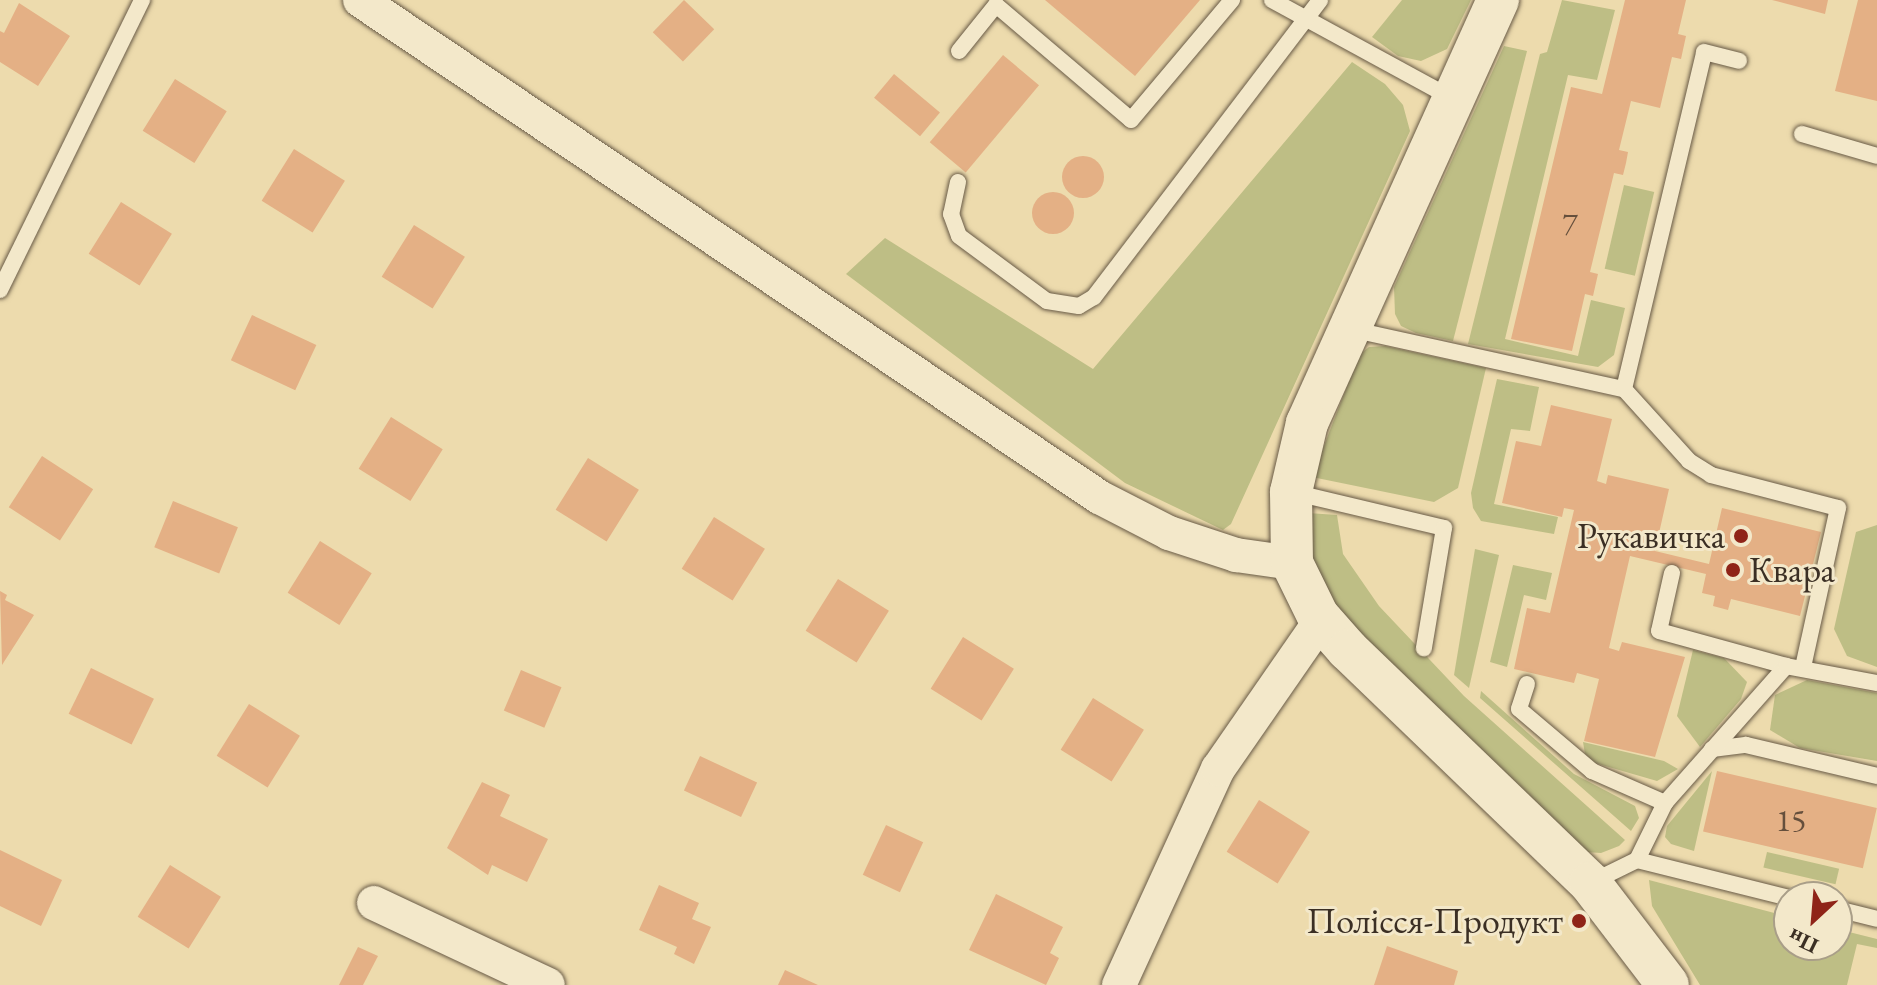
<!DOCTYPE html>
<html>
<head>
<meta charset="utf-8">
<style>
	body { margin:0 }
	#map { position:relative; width:1877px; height:985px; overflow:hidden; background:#eddbad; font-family:"EB Garamond",serif }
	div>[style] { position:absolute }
	.green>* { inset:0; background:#bebe85; transform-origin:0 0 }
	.building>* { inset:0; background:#e4b085; transform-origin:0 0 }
	.round { border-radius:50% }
	.roads { filter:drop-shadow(0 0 2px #685a46) drop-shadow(0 0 2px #685a46) }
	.service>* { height:16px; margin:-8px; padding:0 8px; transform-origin:8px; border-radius:8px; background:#f3e8ca }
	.minor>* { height:34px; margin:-17px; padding:0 17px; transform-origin:17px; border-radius:17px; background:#f3e8ca }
	.tertiary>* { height:42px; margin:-21px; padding:0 21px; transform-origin:21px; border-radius:21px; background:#f3e8ca }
	.dots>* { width:22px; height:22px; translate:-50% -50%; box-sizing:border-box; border:4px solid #f3e8ca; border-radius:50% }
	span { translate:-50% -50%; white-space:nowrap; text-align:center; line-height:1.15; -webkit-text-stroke:6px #f3e8ca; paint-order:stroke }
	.number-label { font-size:32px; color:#654f3c }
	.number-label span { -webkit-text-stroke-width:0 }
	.poi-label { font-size:36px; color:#3b2f24 }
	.right { translate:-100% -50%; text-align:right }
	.left { translate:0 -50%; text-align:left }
	.north { position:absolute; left:1773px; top:881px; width:80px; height:80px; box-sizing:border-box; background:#f3e8ca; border:2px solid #a99e88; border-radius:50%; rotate:206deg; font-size:22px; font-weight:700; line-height:32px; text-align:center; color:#3b2f24 }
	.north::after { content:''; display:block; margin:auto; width:28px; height:36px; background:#8f2418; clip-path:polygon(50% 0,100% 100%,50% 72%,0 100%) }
</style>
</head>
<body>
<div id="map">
	<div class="green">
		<i style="clip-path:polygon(1402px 0,1471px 0,1447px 49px,1421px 61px,1398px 56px,1372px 37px)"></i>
		<i style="clip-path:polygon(1562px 0,1615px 10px,1597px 80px,1568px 75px,1505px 339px,1578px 356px,1591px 300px,1625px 308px,1614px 355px,1598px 367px,1468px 344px,1540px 54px,1547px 52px)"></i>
		<i style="clip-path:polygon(1504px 46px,1527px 51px,1453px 341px,1416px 333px,1401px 326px,1395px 314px,1394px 287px)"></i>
		<i style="clip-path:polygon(1352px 62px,1385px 84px,1403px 105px,1410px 131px,1231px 524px,1223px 530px,1125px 483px,846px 274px,885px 238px,1093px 369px)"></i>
		<i style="left:1624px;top:185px;width:31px;height:86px;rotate:13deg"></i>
		<i style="clip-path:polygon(1385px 346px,1486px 368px,1458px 488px,1434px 502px,1312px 477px,1359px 355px,1369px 347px)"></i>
		<i style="clip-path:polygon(1497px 379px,1539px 387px,1530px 431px,1511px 429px,1494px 504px,1558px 517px,1554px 534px,1481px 521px,1473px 508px,1471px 493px)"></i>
		<i style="clip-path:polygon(1308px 513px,1337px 515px,1343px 554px,1379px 606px,1464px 696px,1625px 840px,1619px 846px,1601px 853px,1586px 852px,1339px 615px,1314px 570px)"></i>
		<i style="clip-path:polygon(1877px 525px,1877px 667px,1847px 656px,1834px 629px,1856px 532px)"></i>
		<i style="clip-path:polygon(1475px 549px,1499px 555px,1469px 688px,1454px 675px)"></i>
		<i style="clip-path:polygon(1513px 565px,1552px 573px,1546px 600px,1524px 595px,1507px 667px,1490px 662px)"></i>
		<i style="clip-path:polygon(1693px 650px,1724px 658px,1747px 682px,1741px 699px,1700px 747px,1677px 716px)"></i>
		<i style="clip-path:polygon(1807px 680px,1877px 693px,1877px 761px,1800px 748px,1770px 730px,1775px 695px)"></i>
		<i style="clip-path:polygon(1481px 691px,1574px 774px,1635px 806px,1639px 818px,1631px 831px,1480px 698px)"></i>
		<i style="clip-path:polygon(1583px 742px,1664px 761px,1678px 769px,1657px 781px,1595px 763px,1585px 754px)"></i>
		<i style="clip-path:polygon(1712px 771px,1694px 851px,1671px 844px,1665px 837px,1667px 826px)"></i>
		<i style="left:1767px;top:852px;width:74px;height:16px;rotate:13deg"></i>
		<i style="clip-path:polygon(1649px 880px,1789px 917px,1789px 945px,1837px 945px,1837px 929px,1877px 939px,1877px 948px,1857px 944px,1847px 985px,1700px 985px,1652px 906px)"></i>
	</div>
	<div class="building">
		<i style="left:684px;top:0;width:42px;height:45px;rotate:44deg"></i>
		<i style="clip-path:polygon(1045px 0,1200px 0,1135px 76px)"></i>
		<i style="clip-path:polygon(1625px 0,1686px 0,1678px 34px,1686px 36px,1681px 59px,1672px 57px,1660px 108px,1631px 101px,1619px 150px,1628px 152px,1626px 163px,1623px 175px,1614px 173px,1590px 272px,1598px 274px,1593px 296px,1585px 294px,1572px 351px,1511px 339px,1571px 87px,1602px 94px)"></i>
		<i style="clip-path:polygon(1772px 0,1828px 0,1825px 14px)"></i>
		<i style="clip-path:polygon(1858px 0,1877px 0,1877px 101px,1835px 91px)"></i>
		<i style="clip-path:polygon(19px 3px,70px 36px,38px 86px,0 62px,0 31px,4px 33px)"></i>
		<i style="left:1003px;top:55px;width:47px;height:114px;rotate:40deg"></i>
		<i style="left:894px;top:74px;width:60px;height:31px;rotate:40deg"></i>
		<i style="left:175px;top:79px;width:61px;height:61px;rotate:32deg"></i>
		<i style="left:294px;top:149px;width:60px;height:61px;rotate:32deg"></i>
		<i class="round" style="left:1062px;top:156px;width:42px;height:42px"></i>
		<i class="round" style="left:1032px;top:192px;width:42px;height:42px"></i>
		<i style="left:121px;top:202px;width:60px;height:61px;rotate:32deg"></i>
		<i style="left:414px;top:225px;width:60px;height:61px;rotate:32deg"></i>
		<i style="left:252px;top:315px;width:71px;height:50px;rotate:25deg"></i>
		<i style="clip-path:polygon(1551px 405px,1612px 419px,1597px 481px,1606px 484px,1608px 475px,1669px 489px,1655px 551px,1709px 564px,1722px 508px,1821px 532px,1800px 616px,1731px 599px,1728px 610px,1713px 606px,1715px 596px,1702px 593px,1706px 574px,1630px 556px,1609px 648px,1619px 651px,1622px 642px,1685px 657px,1655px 757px,1584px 741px,1599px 679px,1577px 673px,1574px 683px,1514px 669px,1527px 608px,1550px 613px,1574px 510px,1564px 508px,1562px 517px,1502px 503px,1516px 441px,1541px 446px)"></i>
		<i style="left:391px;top:417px;width:61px;height:61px;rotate:32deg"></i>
		<i style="left:42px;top:456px;width:61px;height:61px;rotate:33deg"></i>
		<i style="left:588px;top:458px;width:60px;height:61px;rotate:32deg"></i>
		<i style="left:173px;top:501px;width:70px;height:50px;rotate:22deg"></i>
		<i style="left:714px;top:517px;width:60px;height:61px;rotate:32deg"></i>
		<i style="left:320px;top:541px;width:61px;height:61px;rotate:32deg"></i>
		<i style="left:838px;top:579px;width:60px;height:61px;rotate:32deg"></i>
		<i style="clip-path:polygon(0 591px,7px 595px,5px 600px,34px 615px,2px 665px)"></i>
		<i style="left:963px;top:637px;width:60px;height:61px;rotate:32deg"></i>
		<i style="left:91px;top:668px;width:70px;height:51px;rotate:26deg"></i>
		<i style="left:521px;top:670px;width:44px;height:44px;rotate:23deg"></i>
		<i style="left:1093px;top:698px;width:60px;height:61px;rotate:32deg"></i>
		<i style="left:249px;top:704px;width:60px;height:61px;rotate:32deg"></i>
		<i style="left:700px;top:756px;width:63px;height:38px;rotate:25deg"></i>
		<i style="left:1717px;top:771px;width:164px;height:62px;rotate:13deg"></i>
		<i style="clip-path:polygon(482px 782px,510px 795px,500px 816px,548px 839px,527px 882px,492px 865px,488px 875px,447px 848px)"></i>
		<i style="left:1259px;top:800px;width:60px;height:61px;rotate:32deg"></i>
		<i style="left:886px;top:825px;width:41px;height:55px;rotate:25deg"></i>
		<i style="clip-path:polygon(0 850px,62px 880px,41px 926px,0 906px)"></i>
		<i style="left:170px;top:865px;width:60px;height:61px;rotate:32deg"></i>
		<i style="clip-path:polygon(659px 885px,699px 903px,692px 919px,711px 927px,694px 964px,674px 954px,677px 947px,639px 930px)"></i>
		<i style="clip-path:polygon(996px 894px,1063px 927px,1050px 953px,1059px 958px,1046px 985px,969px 950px)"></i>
		<i style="clip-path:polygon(1387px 946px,1458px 971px,1454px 985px,1374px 985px)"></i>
		<i style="clip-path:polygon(358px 947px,378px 956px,363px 985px,339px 985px)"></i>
		<i style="clip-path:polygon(785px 970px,818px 985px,778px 985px)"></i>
	</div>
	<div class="roads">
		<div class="service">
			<i style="left:1272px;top:0;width:205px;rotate:28.6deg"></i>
			<i style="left:959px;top:51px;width:59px;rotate:-51.2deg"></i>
			<i style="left:996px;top:5px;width:177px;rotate:40.4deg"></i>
			<i style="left:1131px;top:120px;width:157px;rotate:-49.9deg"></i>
			<i style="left:1802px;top:134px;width:78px;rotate:16.3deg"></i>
			<i style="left:958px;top:182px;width:33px;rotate:102deg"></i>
			<i style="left:951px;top:214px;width:23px;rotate:70deg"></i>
			<i style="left:959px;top:236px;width:109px;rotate:36.5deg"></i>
			<i style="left:1047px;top:301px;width:32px;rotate:9deg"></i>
			<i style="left:1079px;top:306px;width:17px;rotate:-31deg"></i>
			<i style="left:1094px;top:297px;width:373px;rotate:-52.7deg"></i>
			<i style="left:0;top:290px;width:323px;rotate:-63.9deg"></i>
			<i style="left:1350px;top:329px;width:280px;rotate:12.4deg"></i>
			<i style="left:1624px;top:389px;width:346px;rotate:-76.6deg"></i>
			<i style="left:1704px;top:52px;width:36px;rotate:14deg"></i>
			<i style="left:1624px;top:389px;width:97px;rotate:47.9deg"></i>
			<i style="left:1689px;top:461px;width:26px;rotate:32deg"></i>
			<i style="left:1711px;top:475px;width:131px;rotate:14.6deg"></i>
			<i style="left:1838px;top:508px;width:163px;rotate:102.4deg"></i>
			<i style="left:1292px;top:492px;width:156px;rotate:13.3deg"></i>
			<i style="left:1444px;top:528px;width:122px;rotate:99.5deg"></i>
			<i style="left:1672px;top:573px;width:59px;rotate:102.6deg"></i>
			<i style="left:1659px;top:631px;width:132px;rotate:15.4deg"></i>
			<i style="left:1527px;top:684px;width:26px;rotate:108deg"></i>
			<i style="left:1519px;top:709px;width:96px;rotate:40.3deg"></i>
			<i style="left:1592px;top:771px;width:80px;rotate:23.7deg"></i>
			<i style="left:1712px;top:749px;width:34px;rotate:-7deg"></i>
			<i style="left:1746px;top:745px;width:135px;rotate:13.3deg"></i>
			<i style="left:1637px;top:860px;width:64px;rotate:-63.8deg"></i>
			<i style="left:1665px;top:803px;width:183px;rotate:-48.5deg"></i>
			<i style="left:1786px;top:666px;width:93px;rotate:10.6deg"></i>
			<i style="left:1592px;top:882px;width:50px;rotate:-26.1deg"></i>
			<i style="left:1637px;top:860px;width:157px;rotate:14deg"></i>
			<i style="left:1837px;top:909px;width:41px;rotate:14deg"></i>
		</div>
		<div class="minor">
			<i style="left:360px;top:0;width:891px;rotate:33.92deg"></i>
			<i style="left:1099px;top:497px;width:79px;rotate:27.2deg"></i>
			<i style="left:1169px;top:533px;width:71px;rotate:18.2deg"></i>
			<i style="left:1236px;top:555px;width:57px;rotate:8.1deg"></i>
			<i style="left:374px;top:903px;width:192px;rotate:25.2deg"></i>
			<i style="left:1119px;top:985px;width:238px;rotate:-65.4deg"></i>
			<i style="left:1218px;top:769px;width:181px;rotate:-55.3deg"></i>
		</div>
		<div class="tertiary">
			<i style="left:1498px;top:0;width:464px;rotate:114.3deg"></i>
			<i style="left:1307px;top:423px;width:71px;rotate:103.1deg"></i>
			<i style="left:1291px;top:492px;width:71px;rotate:89.2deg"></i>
			<i style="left:1292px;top:563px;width:59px;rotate:63.9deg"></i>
			<i style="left:1318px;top:616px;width:45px;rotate:48.6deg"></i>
			<i style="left:1348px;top:650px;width:336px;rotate:43.9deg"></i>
			<i style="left:1590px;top:883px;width:128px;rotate:52.6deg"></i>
		</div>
	</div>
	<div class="dots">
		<i style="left:1741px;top:536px;background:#8f2418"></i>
		<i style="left:1733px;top:570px;background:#8f2418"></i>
		<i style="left:1579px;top:921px;background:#8f2418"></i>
	</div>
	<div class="number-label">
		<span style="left:1570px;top:223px">7</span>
		<span style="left:1791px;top:820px">15</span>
	</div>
	<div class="poi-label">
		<span class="right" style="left:1725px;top:536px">Рукавичка</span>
		<span class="left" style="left:1749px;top:570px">Квара</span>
		<span class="right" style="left:1563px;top:921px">Полісся-Продукт</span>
	</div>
	<div class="north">Пн</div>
</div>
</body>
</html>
